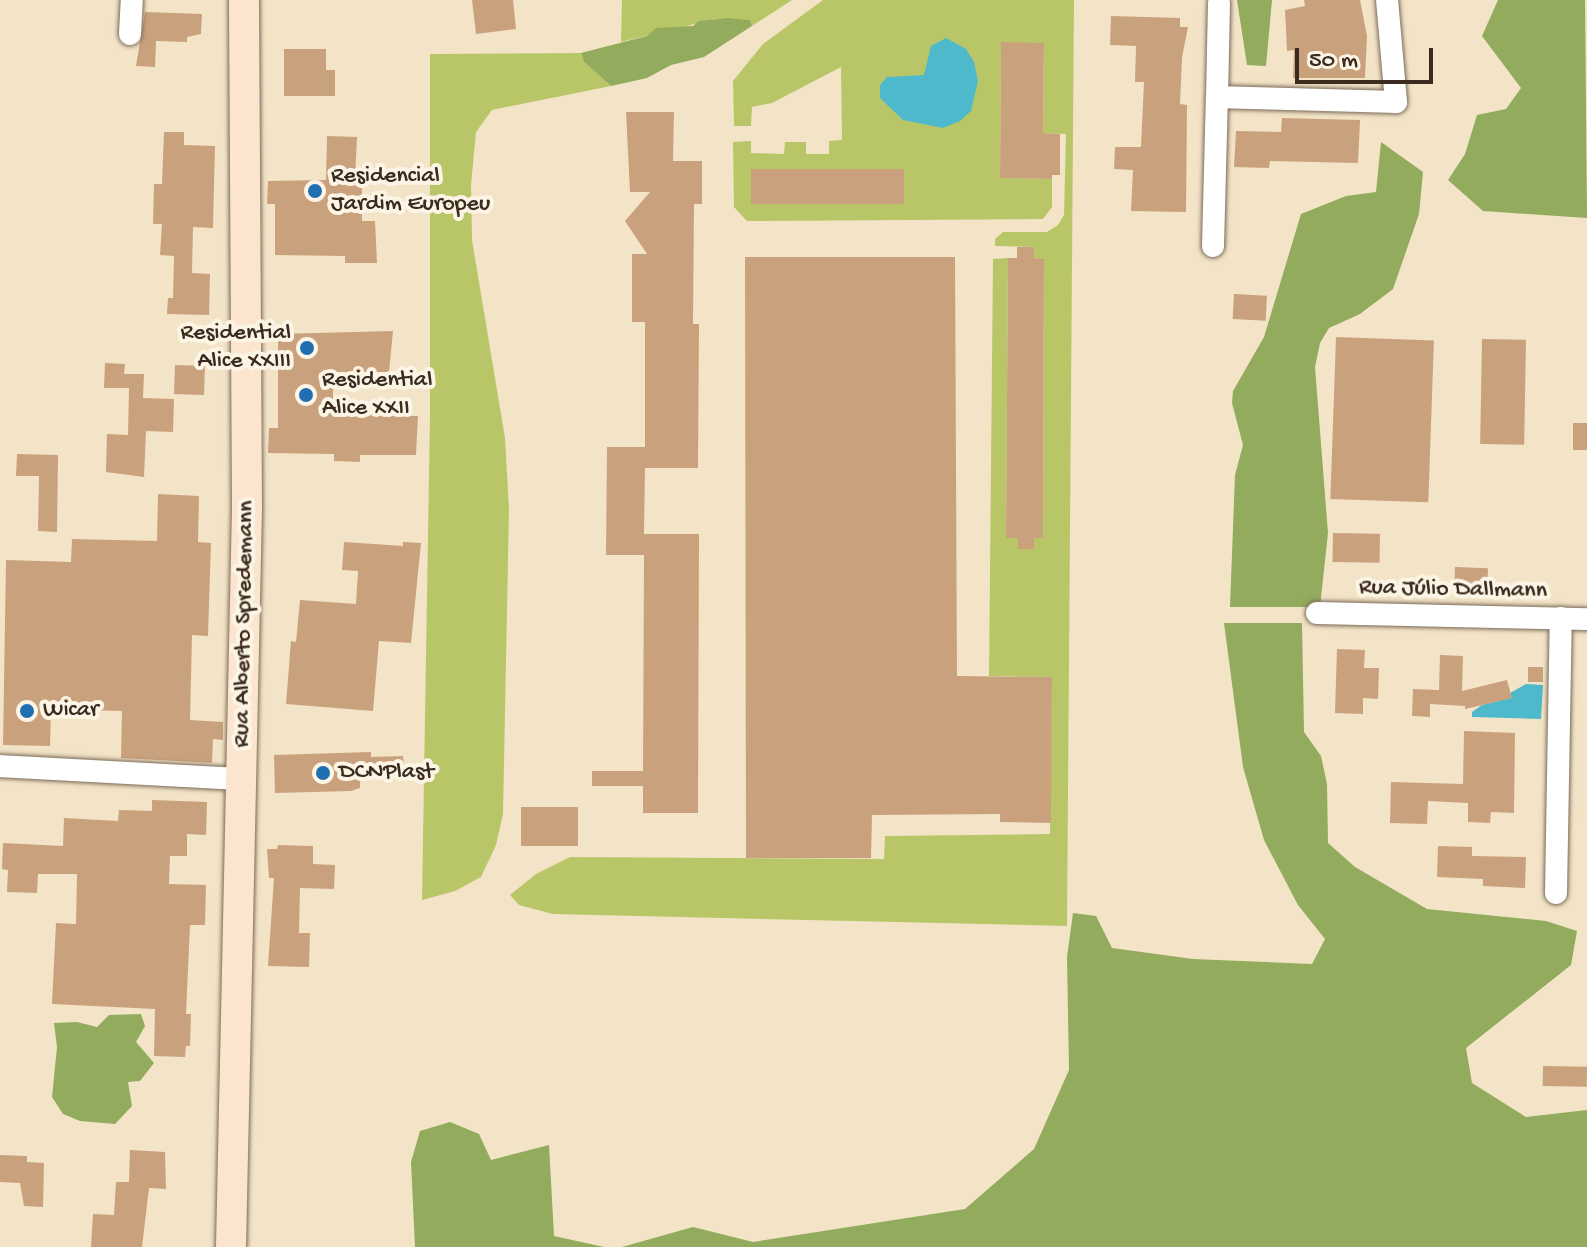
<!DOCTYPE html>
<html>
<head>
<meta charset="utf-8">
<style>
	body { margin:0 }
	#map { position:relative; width:1587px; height:1247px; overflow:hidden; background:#f3e4c7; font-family:"Gochi Hand",sans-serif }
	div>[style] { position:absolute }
	.green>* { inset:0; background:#b9c668 }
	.forest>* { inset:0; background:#92ab5c }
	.water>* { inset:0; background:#4fb9cc }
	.building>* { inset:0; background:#caa17d; transform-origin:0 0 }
	.roads { filter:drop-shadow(0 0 2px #7b6b59) drop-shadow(0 0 2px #7b6b59) }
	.street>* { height:22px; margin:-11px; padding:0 11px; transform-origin:11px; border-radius:11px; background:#fff }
	.secondary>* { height:30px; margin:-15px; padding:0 15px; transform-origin:15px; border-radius:15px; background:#fbe5cf }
	.dots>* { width:22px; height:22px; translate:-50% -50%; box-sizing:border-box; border:4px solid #fcf5e5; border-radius:50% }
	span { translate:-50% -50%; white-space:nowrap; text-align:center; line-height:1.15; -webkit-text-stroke:8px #fcf5e5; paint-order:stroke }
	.poi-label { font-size:24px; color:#3b2a1e }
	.left { translate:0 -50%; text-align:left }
	.right { translate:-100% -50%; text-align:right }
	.street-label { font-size:24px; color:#3b2a1e }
	.scale { position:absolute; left:1295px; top:48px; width:138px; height:36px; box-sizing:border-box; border:4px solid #3b2a1e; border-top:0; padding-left:10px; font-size:24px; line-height:28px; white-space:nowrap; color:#3b2a1e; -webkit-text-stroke:6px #fcf5e5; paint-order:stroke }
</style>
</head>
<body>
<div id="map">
	<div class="green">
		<i style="clip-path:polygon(622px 0,792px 0,752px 26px,749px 20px,715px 19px,621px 42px)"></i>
		<i style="clip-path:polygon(823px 0,1074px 0,1067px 926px,553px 914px,519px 905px,510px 895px,536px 874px,570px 857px,884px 859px,885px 836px,1050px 834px,1052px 677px,989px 676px,993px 259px,1008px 258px,1006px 537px,1018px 538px,1019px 549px,1034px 549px,1034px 538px,1043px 538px,1044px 259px,1034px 258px,1034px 247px,995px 246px,995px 239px,1003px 232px,1047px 232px,1058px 225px,1064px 215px,1066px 134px,1043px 133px,1044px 43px,1001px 43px,1000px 178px,1052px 179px,1052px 207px,1043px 219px,747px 221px,734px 207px,733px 142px,751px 141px,751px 153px,784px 154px,785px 142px,806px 142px,806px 154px,829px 154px,829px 141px,842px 140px,841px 67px,772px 103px,752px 107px,751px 126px,734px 126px,733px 81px,763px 44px)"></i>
		<i style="clip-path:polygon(581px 53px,584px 62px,611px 86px,492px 110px,476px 132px,471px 185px,472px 240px,505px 438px,509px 509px,503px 814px,496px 845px,481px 877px,455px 891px,422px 900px,430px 415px,430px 54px)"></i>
	</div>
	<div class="forest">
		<i style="clip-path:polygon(1237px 0,1272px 0,1266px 66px,1247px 65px)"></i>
		<i style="clip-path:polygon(1498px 0,1585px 0,1587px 218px,1483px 211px,1448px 180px,1465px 154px,1477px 115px,1506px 109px,1521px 88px,1482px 36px)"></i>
		<i style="clip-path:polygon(728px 18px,750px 20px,752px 26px,704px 57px,671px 65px,647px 78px,611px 86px,584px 62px,581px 53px,647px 36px,656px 28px,693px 26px,699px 21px)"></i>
		<i style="clip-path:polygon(1381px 142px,1423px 172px,1419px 214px,1393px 289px,1360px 314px,1329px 328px,1320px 343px,1315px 367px,1328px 533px,1320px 607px,1230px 607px,1235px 475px,1243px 445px,1232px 403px,1233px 391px,1264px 337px,1301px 214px,1346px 196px,1376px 192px)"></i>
		<i style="clip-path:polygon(1224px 623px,1302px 623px,1304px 732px,1321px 756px,1327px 784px,1328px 843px,1355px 867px,1427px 909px,1546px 921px,1577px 931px,1571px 965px,1466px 1048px,1472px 1083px,1526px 1117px,1587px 1110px,1587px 1247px,622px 1247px,693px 1227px,753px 1242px,965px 1209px,1034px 1149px,1069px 1070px,1067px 957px,1073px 913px,1096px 916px,1112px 948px,1193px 959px,1312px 964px,1325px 939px,1298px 905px,1264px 840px,1243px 767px)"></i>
		<i style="clip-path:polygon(141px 1014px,145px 1026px,136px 1042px,154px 1063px,140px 1081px,128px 1082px,132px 1106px,115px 1124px,80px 1121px,63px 1114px,52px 1097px,57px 1047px,54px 1023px,77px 1022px,97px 1027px,109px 1015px)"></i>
		<i style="clip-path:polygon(450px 1122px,479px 1134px,491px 1160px,549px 1145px,554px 1236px,604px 1247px,415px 1247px,411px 1162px,420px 1131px)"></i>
	</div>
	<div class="water">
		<i style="clip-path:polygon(946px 38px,966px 49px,974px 62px,978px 81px,971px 111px,960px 121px,943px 128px,903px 120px,880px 98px,880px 85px,887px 77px,924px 75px,931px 46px)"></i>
		<i style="clip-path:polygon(1526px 684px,1543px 685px,1541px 719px,1472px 717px,1472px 712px,1482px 705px,1511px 698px,1510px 693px)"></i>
	</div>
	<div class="building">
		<i style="clip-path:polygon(472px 0,513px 0,516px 29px,476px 34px)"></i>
		<i style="clip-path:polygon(1304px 0,1360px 0,1367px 36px,1365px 78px,1293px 78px,1294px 50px,1287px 51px,1285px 10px,1305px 6px)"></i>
		<i style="clip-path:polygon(145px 12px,202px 14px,201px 34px,187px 37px,187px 42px,156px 41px,155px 67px,136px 66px)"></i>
		<i style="clip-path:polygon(1111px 16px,1180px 18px,1180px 27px,1188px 27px,1182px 57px,1180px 104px,1187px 105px,1186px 212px,1131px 211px,1133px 170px,1114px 169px,1115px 147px,1141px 147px,1144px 82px,1135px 82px,1136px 46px,1110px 45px)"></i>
		<i style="clip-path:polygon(1001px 42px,1044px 43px,1043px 133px,1060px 134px,1060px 175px,1052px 175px,1052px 179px,1000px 178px)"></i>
		<i style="clip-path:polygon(284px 49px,326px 49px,326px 70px,335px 70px,335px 96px,284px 96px)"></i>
		<i style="clip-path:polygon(626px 112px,674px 112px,673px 161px,702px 161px,702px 204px,694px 204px,693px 324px,699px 324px,698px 468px,645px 468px,644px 534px,699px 534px,698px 813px,643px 813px,643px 786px,592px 786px,592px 771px,643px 771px,644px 555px,606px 555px,607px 447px,645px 447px,645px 322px,632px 322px,632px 254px,647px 254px,625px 221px,650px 192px,630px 192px)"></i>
		<i style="clip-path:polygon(1282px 118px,1360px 120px,1358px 163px,1270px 161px,1269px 168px,1234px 167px,1236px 131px,1281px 132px)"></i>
		<i style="clip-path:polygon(164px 132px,184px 132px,184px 145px,215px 146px,213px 228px,193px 227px,192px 273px,210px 274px,209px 315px,167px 314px,168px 298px,173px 298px,174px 256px,160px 255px,162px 224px,153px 224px,154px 184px,162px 184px)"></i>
		<i style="clip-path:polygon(327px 136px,357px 137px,355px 181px,362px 181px,362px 221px,375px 221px,377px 263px,345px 263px,345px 256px,275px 255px,275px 204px,267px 204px,268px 181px,326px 180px)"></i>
		<i style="left:904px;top:169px;width:35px;height:153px;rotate:90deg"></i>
		<i style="clip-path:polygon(1017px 247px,1034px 247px,1034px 258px,1044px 259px,1043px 538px,1034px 538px,1034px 549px,1018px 549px,1018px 538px,1006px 538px,1008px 258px,1017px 258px)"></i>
		<i style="clip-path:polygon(745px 257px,955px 257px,957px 676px,1052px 677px,1051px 823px,1000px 822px,1000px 814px,872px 815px,871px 858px,746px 858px)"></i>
		<i style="left:1234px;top:294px;width:33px;height:25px;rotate:3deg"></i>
		<i style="clip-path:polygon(393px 331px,389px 372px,333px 372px,333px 415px,418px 416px,416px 455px,360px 455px,360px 462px,334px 461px,334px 454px,268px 453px,269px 428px,278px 428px,278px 334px)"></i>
		<i style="left:1336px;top:337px;width:98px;height:162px;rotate:2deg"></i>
		<i style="left:1482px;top:339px;width:44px;height:105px;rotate:1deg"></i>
		<i style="clip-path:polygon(105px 363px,125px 364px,124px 374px,144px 374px,143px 398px,174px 399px,173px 432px,146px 431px,144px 477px,106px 472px,107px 434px,128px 435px,129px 388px,104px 388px)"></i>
		<i style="left:175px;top:365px;width:30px;height:29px;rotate:2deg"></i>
		<i style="left:1573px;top:423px;width:14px;height:27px"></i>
		<i style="clip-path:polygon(17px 454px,58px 455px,57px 532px,38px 531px,39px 476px,16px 476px)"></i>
		<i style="clip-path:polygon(158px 494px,199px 496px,198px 542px,211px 543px,208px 636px,192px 635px,190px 720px,223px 722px,223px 740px,213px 739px,212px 763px,121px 758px,122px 711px,51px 709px,50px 746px,3px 745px,6px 560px,71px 562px,72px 539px,157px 541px)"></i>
		<i style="left:1333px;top:533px;width:47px;height:29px;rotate:1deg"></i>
		<i style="clip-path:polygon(344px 542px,403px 546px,403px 542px,421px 543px,411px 643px,379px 641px,373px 711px,286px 704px,291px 641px,296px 642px,300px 600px,356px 604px,358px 571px,342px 570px)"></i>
		<i style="left:1455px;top:567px;width:33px;height:19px;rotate:2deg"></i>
		<i style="clip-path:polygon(1337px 649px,1365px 650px,1364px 668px,1379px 668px,1378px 699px,1363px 698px,1363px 714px,1335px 713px)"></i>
		<i style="clip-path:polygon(1440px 655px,1463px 656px,1462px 691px,1507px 680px,1512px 698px,1465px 709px,1465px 706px,1430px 704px,1430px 717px,1412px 716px,1413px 689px,1439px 690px)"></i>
		<i style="left:1528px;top:667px;width:15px;height:15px"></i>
		<i style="clip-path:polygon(1464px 731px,1515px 733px,1514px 813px,1491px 812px,1490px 823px,1468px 822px,1468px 803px,1428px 801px,1427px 824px,1390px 823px,1391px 782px,1463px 784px)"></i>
		<i style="clip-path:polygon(371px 752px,371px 757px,403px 756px,404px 769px,371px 771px,371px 776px,360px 776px,360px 788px,351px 791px,275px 793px,274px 755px)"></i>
		<i style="clip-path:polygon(152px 800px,207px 802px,206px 835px,187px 834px,187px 856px,170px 856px,169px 884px,206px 885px,205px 925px,190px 925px,186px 1014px,191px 1014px,190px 1046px,186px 1046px,185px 1057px,154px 1056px,155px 1009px,52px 1004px,56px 923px,76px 924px,77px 874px,38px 874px,37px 893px,7px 892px,8px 870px,2px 869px,3px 843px,63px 846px,64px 818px,118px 821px,119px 810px,152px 811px)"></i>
		<i style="left:578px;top:807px;width:39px;height:57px;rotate:90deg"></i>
		<i style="clip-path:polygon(278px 845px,313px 846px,313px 864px,335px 865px,334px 889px,300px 888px,299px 933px,310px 933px,309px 967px,268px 966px,274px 878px,269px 878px,267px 849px,277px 849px)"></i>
		<i style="clip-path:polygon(1438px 846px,1472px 847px,1472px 856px,1526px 857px,1525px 888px,1483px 886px,1483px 879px,1437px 877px)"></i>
		<i style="left:1543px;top:1066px;width:44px;height:20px;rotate:1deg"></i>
		<i style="clip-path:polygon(130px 1150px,165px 1152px,166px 1189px,149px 1188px,142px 1247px,91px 1247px,93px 1214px,114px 1215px,116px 1182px,129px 1182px)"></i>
		<i style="clip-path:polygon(0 1155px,27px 1156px,27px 1162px,44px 1163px,43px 1207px,24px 1206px,20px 1183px,0 1182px)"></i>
	</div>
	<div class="roads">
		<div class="street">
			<i style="left:1219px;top:3px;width:94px;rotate:91.2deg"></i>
			<i style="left:1217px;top:97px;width:179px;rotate:1.6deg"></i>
			<i style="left:1396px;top:102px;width:102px;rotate:-95deg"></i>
			<i style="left:130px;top:34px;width:34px;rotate:-87deg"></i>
			<i style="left:1213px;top:246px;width:149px;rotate:-88.5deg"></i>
			<i style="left:1317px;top:613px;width:270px;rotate:1.3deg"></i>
			<i style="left:0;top:766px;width:243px;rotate:3.1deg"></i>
			<i style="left:1556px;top:893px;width:275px;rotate:-89deg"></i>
		</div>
		<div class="secondary">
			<i style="left:231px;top:1247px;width:739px;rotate:-88.76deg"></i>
			<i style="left:247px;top:508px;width:508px;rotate:-90.34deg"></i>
		</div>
	</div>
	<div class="dots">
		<i style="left:315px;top:191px;background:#1f6fb2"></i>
		<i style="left:307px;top:348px;background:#1f6fb2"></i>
		<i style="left:306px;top:395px;background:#1f6fb2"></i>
		<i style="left:27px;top:711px;background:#1f6fb2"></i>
		<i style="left:323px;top:773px;background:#1f6fb2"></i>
	</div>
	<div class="poi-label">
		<span class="left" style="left:331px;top:191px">Residencial<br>Jardim Europeu</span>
		<span class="right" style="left:291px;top:348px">Residential<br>Alice XXIII</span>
		<span class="left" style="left:322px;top:395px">Residential<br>Alice XXII</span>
		<span class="left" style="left:43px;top:711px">Wicar</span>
		<span class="left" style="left:339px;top:773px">DCNPlast</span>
	</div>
	<div class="street-label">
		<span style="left:1453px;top:590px;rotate:1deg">Rua Júlio Dallmann</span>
		<span style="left:245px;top:624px;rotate:-89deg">Rua Alberto Spredemann</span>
	</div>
	<div class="scale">50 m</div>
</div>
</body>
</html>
